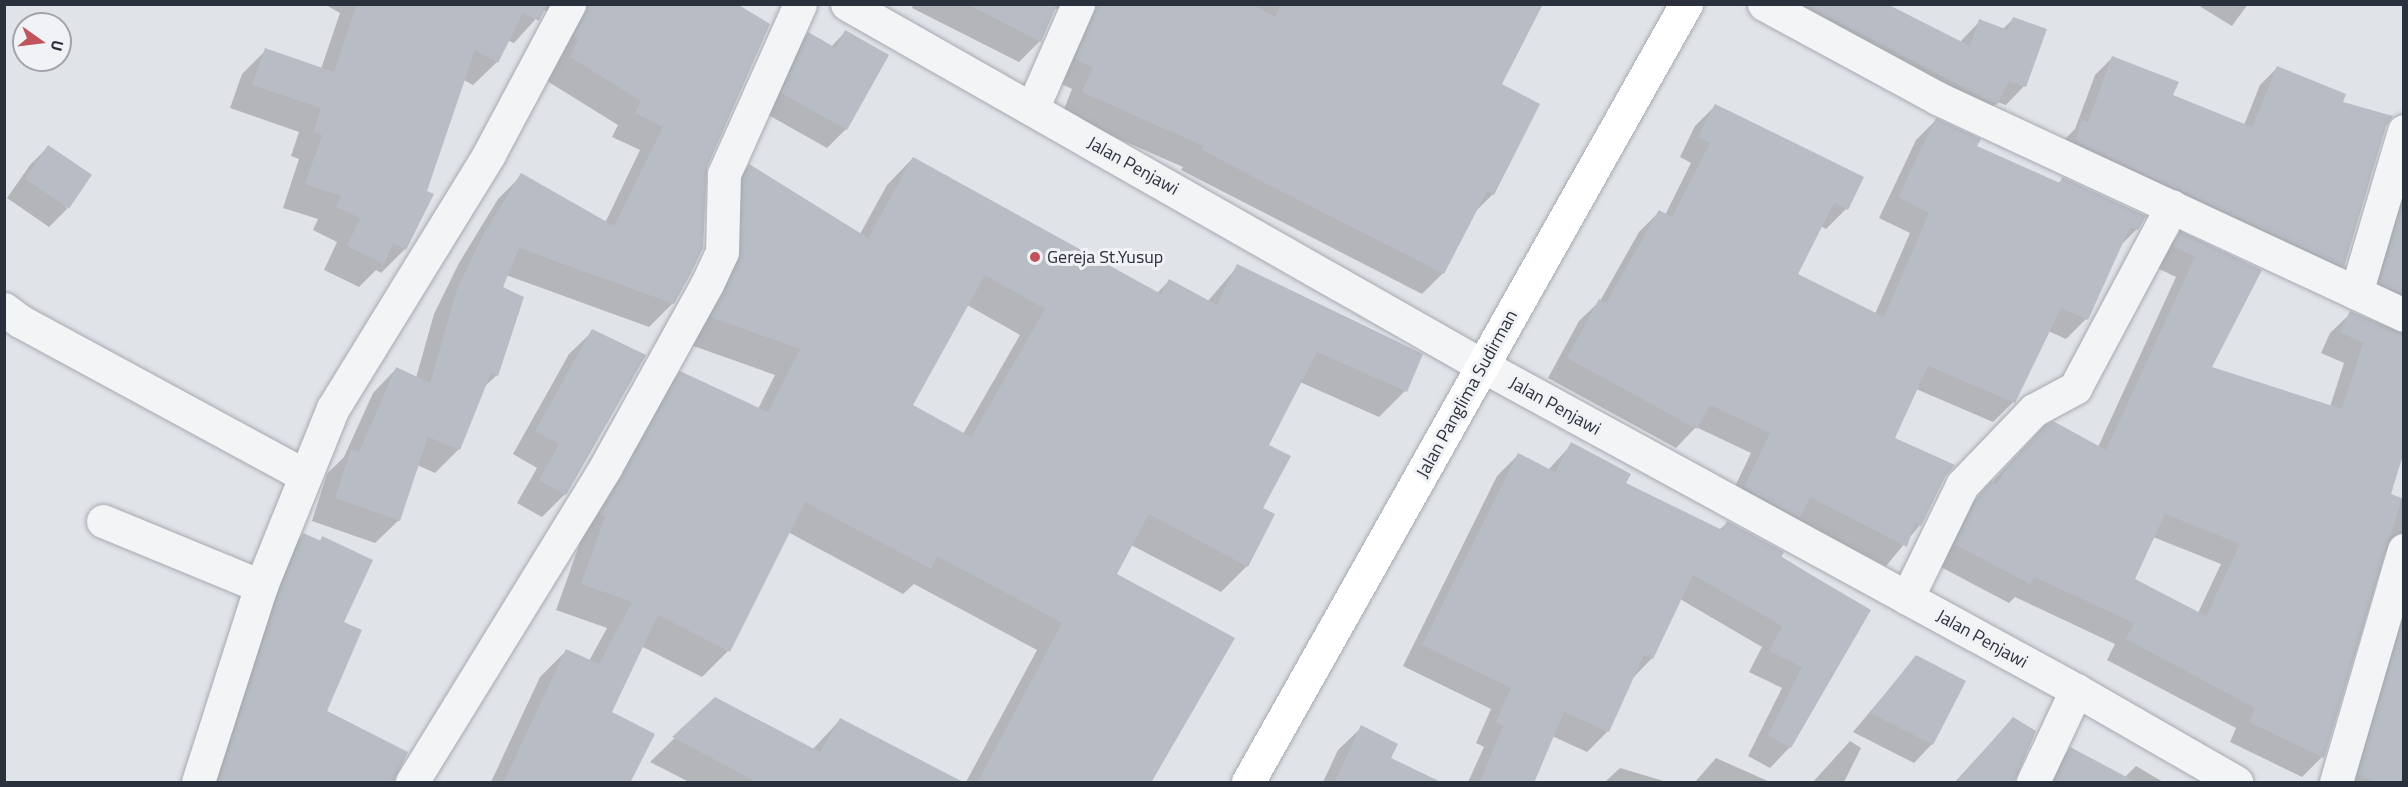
<!DOCTYPE html>
<html>
<head>
<meta charset="utf-8">
<style>
	body { margin:0 }
	#map { position:relative; width:2408px; height:787px; overflow:hidden; background:#e0e3e8; font-family:"Titillium Web",sans-serif }
	div>[style] { position:absolute }
	.shadow>* { inset:0; background:#0003 }
	.building>* { inset:0; background:#b8bcc4; transform-origin:0 0 }
	.roads { filter:drop-shadow(0 0 2px #a6aab1) drop-shadow(0 0 2px #a6aab1) }
	.minor>* { height:33px; margin:-16.5px; padding:0 16.5px; transform-origin:16.5px; border-radius:16.5px; background:#f3f4f6 }
	.major>* { height:33px; margin:-16.5px; padding:0 16.5px; transform-origin:16.5px; border-radius:16.5px; background:#fff }
	.dots>* { width:16px; height:16px; translate:-50% -50%; box-sizing:border-box; border:3px solid #f0f2f5; border-radius:50% }
	span { translate:-50% -50%; white-space:nowrap; text-align:center; line-height:1.15; -webkit-text-stroke:6px #f0f2f5; paint-order:stroke }
	.street-label { font-size:18px; color:#2b303d }
	.poi-label { font-size:18px; color:#2b303d }
	.left { translate:0 -50%; text-align:left }
	.frame { position:absolute; inset:0; border:6px solid #2b303d; pointer-events:none }
	.north { position:absolute; left:12px; top:12px; width:60px; height:60px; box-sizing:border-box; background:#f0f2f5; border:2px solid #a1a4ab; border-radius:50%; rotate:104deg; font-size:16px; font-weight:700; line-height:24px; text-align:center; color:#2b303d }
	.north::after { content:''; display:block; margin:auto; width:21px; height:27px; background:#c0535c; clip-path:polygon(50% 0,100% 100%,50% 72%,0 100%) }
</style>
</head>
<body>
<div id="map">
	<div class="shadow">
		<i style="clip-path:polygon(324px 4px,734px 4px,705px 166px,673px 303px,649px 327px,506px 275px,501px 287px,497px 375px,483px 388px,459px 449px,435px 473px,417px 465px,399px 520px,375px 543px,312px 521px,327px 474px,344px 457px,373px 393px,396px 369px,416px 378px,434px 314px,459px 263px,498px 199px,522px 175px,605px 223px,640px 150px,612px 137px,618px 125px,547px 81px,556px 64px,554px 10px,543px 11px,514px 43px,507px 40px,497px 62px,473px 85px,464px 80px,405px 249px,381px 273px,376px 270px,359px 287px,324px 270px,337px 242px,313px 230px,318px 219px,283px 208px,299px 159px,291px 156px,299px 132px,230px 108px,242px 74px,266px 50px,321px 69px,340px 13px)"></i>
		<i style="clip-path:polygon(914px 4px,1541px 4px,1500px 85px,1493px 194px,1473px 214px,1443px 273px,1422px 294px,1181px 170px,1183px 167px,1062px 114px,1072px 89px,1054px 80px,1065px 8px,1055px 9px,1040px 41px,1019px 62px,912px 8px)"></i>
		<i style="clip-path:polygon(1764px 4px,1883px 4px,1960px 42px,1980px 21px,2003px 29px,2013px 19px,2024px 86px,2006px 105px,1997px 102px,1977px 123px)"></i>
		<i style="clip-path:polygon(2196px 4px,2248px 4px,2232px 26px)"></i>
		<i style="clip-path:polygon(845px 32px,846px 129px,827px 148px,763px 112px,790px 53px,808px 34px,831px 47px)"></i>
		<i style="clip-path:polygon(2112px 58px,2172px 96px,2244px 125px,2260px 85px,2277px 68px,2385px 125px,2343px 266px,2326px 283px,2058px 159px,2065px 139px,2075px 129px,2095px 75px)"></i>
		<i style="clip-path:polygon(1715px 106px,1862px 178px,1846px 209px,1826px 229px,1820px 226px,1796px 274px,1875px 314px,1910px 233px,1879px 218px,1916px 140px,1936px 120px,1975px 147px,2057px 184px,2063px 179px,2137px 229px,2119px 247px,2086px 319px,2066px 339px,2048px 331px,2013px 402px,1993px 422px,1916px 389px,1893px 439px,1944px 476px,1920px 525px,1886px 566px,1796px 520px,1725px 507px,1751px 453px,1696px 427px,1676px 448px,1548px 378px,1579px 321px,1600px 301px,1639px 232px,1659px 212px,1665px 215px,1691px 163px,1680px 157px,1695px 126px)"></i>
		<i style="clip-path:polygon(evenodd,2404px 116px,2404px 428px,2400px 441px,2404px 442px,2404px 450px,2389px 494px,2404px 500px,2404px 782px,2342px 782px,2389px 552px,2382px 552px,2322px 757px,2302px 777px,2230px 742px,2236px 728px,2107px 660px,2115px 644px,2015px 597px,2009px 603px,1935px 564px,1958px 518px,2025px 447px,2098px 447px,2176px 277px,2153px 266px,2180px 233px,2260px 270px,2210px 368px,2330px 407px,2344px 363px,2321px 353px,2330px 333px,2351px 313px,2400px 333px,2399px 324px,2359px 303px,2404px 116px,2153px 537px,2221px 564px,2198px 613px,2133px 579px,2153px 537px)"></i>
		<i style="clip-path:polygon(48px 147px,67px 209px,49px 227px,7px 198px,30px 165px)"></i>
		<i style="clip-path:polygon(evenodd,913px 158px,1157px 293px,1169px 281px,1207px 302px,1238px 266px,1405px 391px,1379px 417px,1300px 382px,1267px 445px,1261px 508px,1247px 566px,1221px 592px,1131px 545px,1115px 574px,1149px 782px,966px 782px,1037px 650px,914px 584px,903px 594px,788px 532px,728px 651px,702px 677px,641px 646px,610px 713px,628px 782px,491px 782px,540px 677px,567px 650px,589px 661px,607px 628px,556px 610px,580px 543px,574px 540px,655px 399px,681px 372px,758px 409px,775px 375px,685px 343px,723px 192px,749px 166px,860px 234px,887px 185px,913px 158px,967px 305px,1020px 335px,963px 434px,911px 406px,967px 305px)"></i>
		<i style="clip-path:polygon(593px 331px,565px 494px,542px 517px,517px 503px,537px 468px,513px 454px,569px 354px)"></i>
		<i style="clip-path:polygon(1572px 444px,1624px 484px,1719px 530px,1727px 523px,1869px 611px,1790px 747px,1770px 768px,1748px 756px,1782px 688px,1749px 672px,1762px 647px,1680px 599px,1652px 658px,1632px 679px,1608px 731px,1587px 752px,1552px 736px,1532px 782px,1468px 782px,1484px 747px,1476px 743px,1491px 709px,1403px 666px,1497px 476px,1518px 455px,1548px 470px)"></i>
		<i style="clip-path:polygon(303px 535px,319px 542px,322px 538px,342px 623px,325px 712px,392px 782px,207px 782px,285px 553px)"></i>
		<i style="clip-path:polygon(1916px 657px,1932px 744px,1914px 763px,1853px 732px)"></i>
		<i style="clip-path:polygon(715px 699px,812px 750px,840px 720px,962px 782px,689px 782px,650px 762px)"></i>
		<i style="clip-path:polygon(2013px 719px,2013px 782px,1955px 782px,1995px 738px)"></i>
		<i style="clip-path:polygon(1362px 727px,1389px 758px,1439px 782px,1323px 782px,1338px 750px)"></i>
		<i style="clip-path:polygon(1850px 741px,1861px 748px,1844px 782px,1813px 782px)"></i>
		<i style="clip-path:polygon(2070px 749px,2125px 777px,2136px 766px,2163px 782px,2044px 782px,2052px 768px)"></i>
		<i style="clip-path:polygon(1716px 758px,1770px 782px,1695px 782px)"></i>
		<i style="clip-path:polygon(1620px 768px,1667px 782px,1605px 782px)"></i>
	</div>
	<div class="building">
		<i style="clip-path:polygon(357px 4px,547px 4px,539px 21px,523px 13px,498px 63px,475px 50px,427px 191px,434px 194px,406px 250px,393px 243px,384px 264px,347px 246px,360px 218px,336px 207px,341px 196px,305px 184px,322px 135px,313px 132px,321px 108px,252px 85px,265px 48px,334px 72px)"></i>
		<i style="clip-path:polygon(588px 4px,737px 4px,770px 24px,707px 167px,703px 248px,690px 275px,674px 304px,519px 248px,503px 287px,524px 297px,498px 376px,491px 373px,460px 450px,428px 437px,400px 521px,335px 498px,351px 449px,359px 452px,396px 367px,430px 383px,457px 289px,482px 237px,521px 173px,614px 226px,663px 127px,635px 113px,641px 101px,570px 57px,578px 40px,573px 37px)"></i>
		<i style="clip-path:polygon(967px 4px,1057px 4px,1041px 42px)"></i>
		<i style="clip-path:polygon(1096px 4px,1252px 4px,1275px 17px,1281px 4px,1543px 4px,1502px 84px,1540px 104px,1494px 195px,1487px 191px,1444px 274px,1255px 178px,1201px 149px,1203px 146px,1082px 92px,1093px 68px,1075px 59px)"></i>
		<i style="clip-path:polygon(1804px 4px,1887px 4px,1970px 46px,1979px 19px,2008px 30px,2013px 17px,2047px 29px,2026px 87px,2009px 81px,1997px 105px)"></i>
		<i style="clip-path:polygon(845px 30px,889px 55px,847px 130px,781px 93px,808px 32px,836px 48px)"></i>
		<i style="clip-path:polygon(2112px 56px,2179px 82px,2173px 95px,2252px 127px,2277px 66px,2346px 94px,2343px 102px,2393px 116px,2386px 126px,2344px 267px,2075px 141px,2082px 120px,2088px 122px)"></i>
		<i style="clip-path:polygon(1715px 104px,1864px 177px,1848px 210px,1834px 203px,1798px 274px,1884px 317px,1929px 213px,1898px 197px,1936px 118px,1981px 139px,1977px 146px,2060px 183px,2062px 177px,2146px 216px,2138px 230px,2130px 227px,2088px 320px,2061px 308px,2015px 403px,1928px 366px,1895px 438px,1955px 465px,1945px 477px,1921px 526px,1915px 523px,1907px 547px,1810px 497px,1800px 518px,1744px 487px,1770px 433px,1710px 405px,1697px 429px,1567px 358px,1599px 299px,1606px 303px,1659px 210px,1672px 217px,1710px 143px,1698px 137px)"></i>
		<i style="left:48px;top:145px;width:53px;height:41px;rotate:34deg"></i>
		<i style="clip-path:polygon(evenodd,913px 157px,1161px 294px,1169px 279px,1217px 305px,1237px 264px,1423px 354px,1407px 392px,1317px 352px,1269px 445px,1291px 456px,1263px 508px,1275px 514px,1248px 567px,1149px 514px,1117px 574px,1235px 638px,1151px 783px,977px 783px,1062px 623px,937px 556px,931px 569px,805px 502px,730px 652px,658px 615px,612px 712px,655px 734px,630px 783px,503px 783px,566px 649px,599px 664px,632px 602px,581px 584px,605px 517px,599px 514px,680px 371px,768px 412px,800px 349px,710px 317px,739px 260px,743px 178px,749px 164px,868px 238px,913px 157px,985px 275px,1045px 309px,971px 437px,913px 405px,985px 275px)"></i>
		<i style="clip-path:polygon(2403px 199px,2403px 294px,2379px 283px)"></i>
		<i style="clip-path:polygon(evenodd,2180px 231px,2262px 270px,2212px 367px,2342px 409px,2363px 343px,2340px 332px,2350px 311px,2403px 333px,2403px 455px,2391px 494px,2402px 498px,2324px 758px,2249px 722px,2255px 708px,2126px 639px,2134px 623px,2034px 577px,2030px 584px,1954px 544px,1978px 496px,1991px 481px,1997px 484px,2008px 465px,2045px 425px,2053px 421px,2106px 450px,2195px 257px,2172px 246px,2180px 231px,2165px 514px,2240px 544px,2206px 616px,2135px 579px,2165px 514px)"></i>
		<i style="clip-path:polygon(592px 329px,646px 355px,566px 495px,539px 480px,559px 444px,535px 431px)"></i>
		<i style="clip-path:polygon(1571px 442px,1631px 474px,1626px 483px,1722px 530px,1727px 521px,1784px 552px,1781px 557px,1871px 610px,1791px 748px,1768px 735px,1802px 667px,1769px 651px,1782px 626px,1693px 575px,1653px 659px,1644px 655px,1609px 732px,1564px 712px,1534px 783px,1479px 783px,1503px 726px,1496px 722px,1511px 688px,1422px 645px,1518px 453px,1555px 472px)"></i>
		<i style="clip-path:polygon(303px 533px,321px 541px,322px 536px,373px 560px,344px 622px,362px 630px,327px 711px,408px 752px,393px 783px,218px 783px,281px 586px)"></i>
		<i style="clip-path:polygon(2403px 618px,2403px 783px,2375px 783px,2358px 774px)"></i>
		<i style="clip-path:polygon(1916px 655px,1966px 681px,1933px 745px,1870px 713px)"></i>
		<i style="clip-path:polygon(715px 697px,820px 752px,840px 718px,965px 783px,758px 783px,672px 737px)"></i>
		<i style="clip-path:polygon(2013px 717px,2036px 731px,2014px 783px,1956px 783px)"></i>
		<i style="clip-path:polygon(1361px 725px,1398px 744px,1391px 758px,1443px 783px,1334px 783px)"></i>
		<i style="clip-path:polygon(2070px 747px,2138px 783px,2053px 783px)"></i>
	</div>
	<div class="roads">
		<div class="minor">
			<i style="left:847px;top:4px;width:732px;rotate:29.65deg"></i>
			<i style="left:1483px;top:366px;width:676px;rotate:28.65deg"></i>
			<i style="left:2076px;top:690px;width:185px;rotate:29.9deg"></i>
			<i style="left:1764px;top:4px;width:197px;rotate:28.5deg"></i>
			<i style="left:1937px;top:98px;width:515px;rotate:24.92deg"></i>
			<i style="left:1032px;top:109px;width:115px;rotate:-66.3deg"></i>
			<i style="left:2356px;top:293px;width:169px;rotate:-73.5deg"></i>
			<i style="left:4px;top:309px;width:20px;rotate:37deg"></i>
			<i style="left:20px;top:321px;width:323px;rotate:28.5deg"></i>
			<i style="left:103px;top:521px;width:171px;rotate:22.4deg"></i>
			<i style="left:1907px;top:598px;width:126px;rotate:-64deg"></i>
			<i style="left:1962px;top:485px;width:104px;rotate:-46.2deg"></i>
			<i style="left:2034px;top:410px;width:47px;rotate:-28.2deg"></i>
			<i style="left:2075px;top:388px;width:206px;rotate:-61.9deg"></i>
			<i style="left:198px;top:782px;width:206px;rotate:-72.2deg"></i>
			<i style="left:261px;top:586px;width:192px;rotate:-68deg"></i>
			<i style="left:333px;top:408px;width:298px;rotate:-58.4deg"></i>
			<i style="left:489px;top:154px;width:170px;rotate:-61.9deg"></i>
			<i style="left:412px;top:782px;width:369px;rotate:-58.4deg"></i>
			<i style="left:605px;top:468px;width:210px;rotate:-61deg"></i>
			<i style="left:707px;top:284px;width:35px;rotate:-65deg"></i>
			<i style="left:722px;top:252px;width:78px;rotate:-88.5deg"></i>
			<i style="left:724px;top:174px;width:186px;rotate:-65.9deg"></i>
			<i style="left:2033px;top:782px;width:102px;rotate:-64.9deg"></i>
			<i style="left:2336px;top:782px;width:242px;rotate:-73.7deg"></i>
		</div>
		<div class="major">
			<i style="left:1248px;top:782px;width:893px;rotate:-60.62deg"></i>
		</div>
	</div>
	<div class="dots">
		<i style="left:1035px;top:257px;background:#c0535c"></i>
	</div>
	<div class="street-label">
		<span style="left:1133px;top:166px;rotate:29deg">Jalan Penjawi</span>
		<span style="left:1467px;top:394px;rotate:-61deg">Jalan Panglima Sudirman</span>
		<span style="left:1555px;top:406px;rotate:29deg">Jalan Penjawi</span>
		<span style="left:1982px;top:639px;rotate:29deg">Jalan Penjawi</span>
	</div>
	<div class="poi-label">
		<span class="left" style="left:1047px;top:257px">Gereja St.Yusup</span>
	</div>
	<div class="frame"></div>
	<div class="north">U</div>
</div>
</body>
</html>
